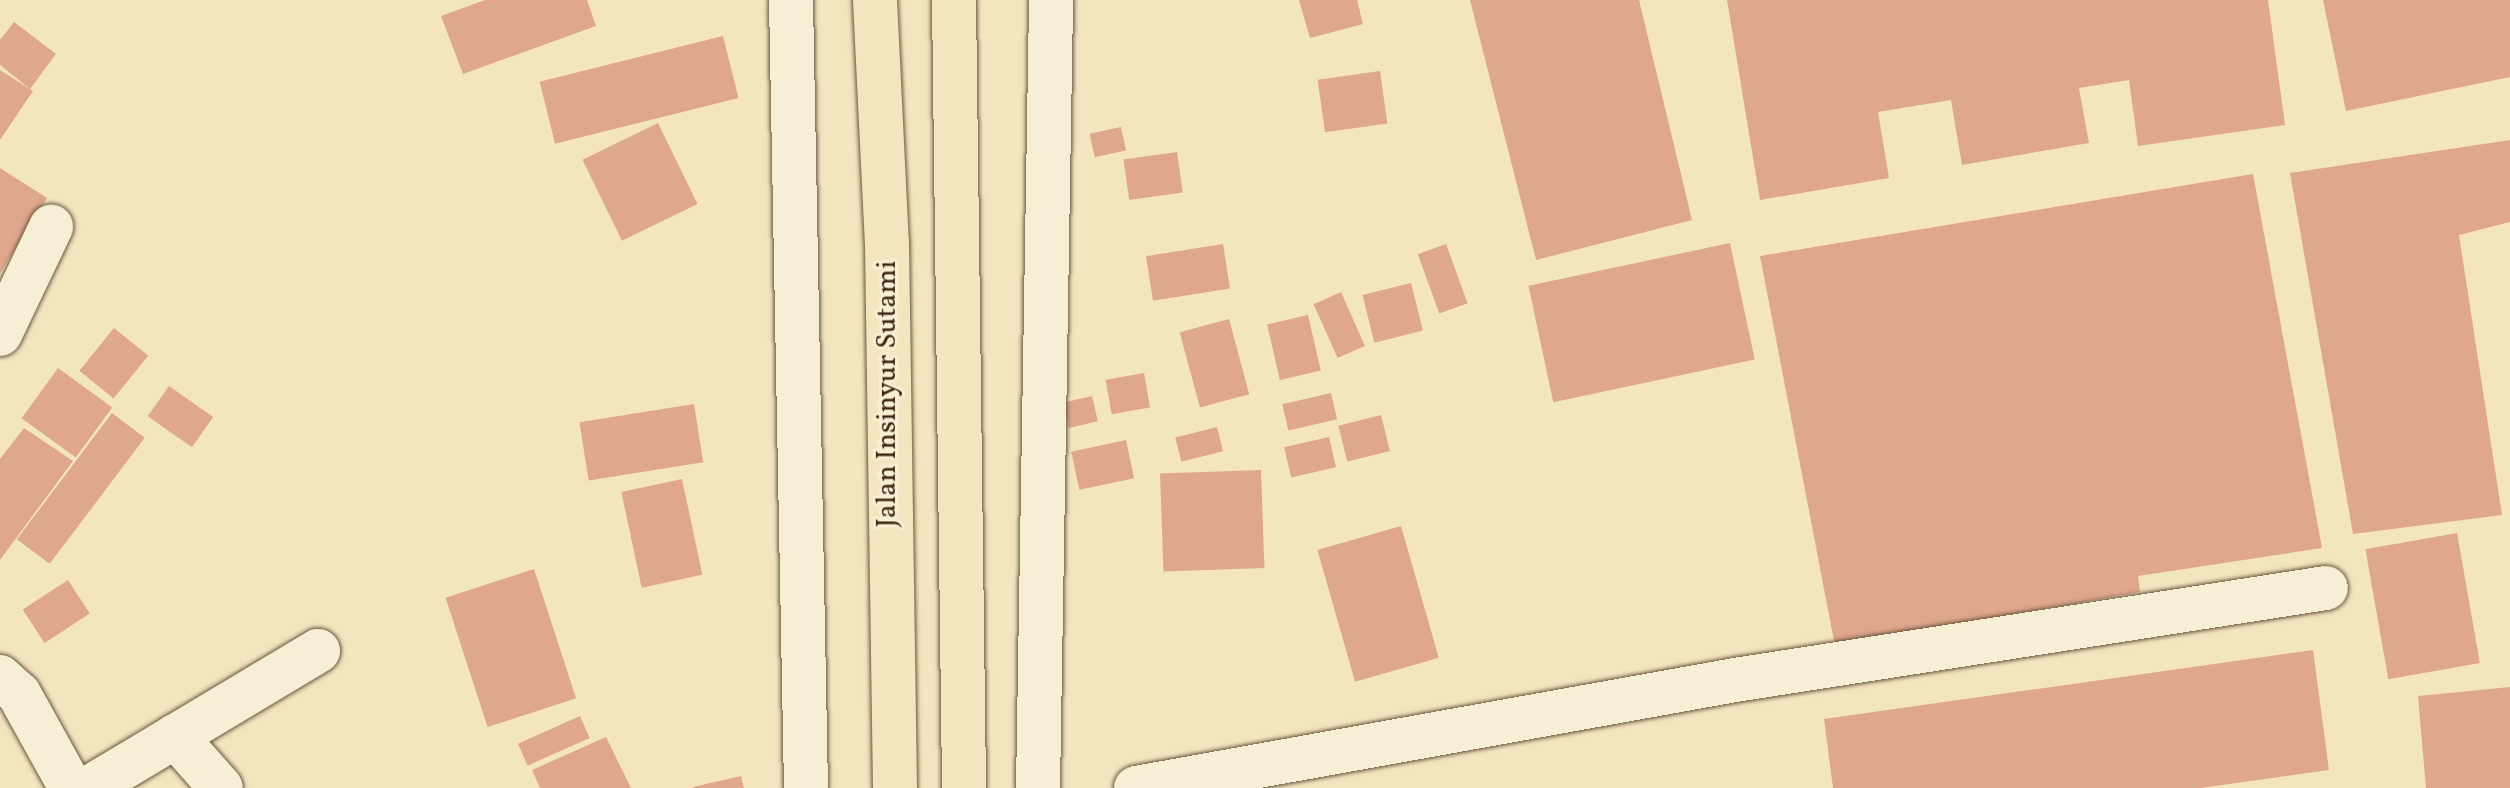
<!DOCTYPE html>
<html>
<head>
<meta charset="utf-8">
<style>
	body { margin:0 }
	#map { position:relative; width:2510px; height:788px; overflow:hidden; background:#f3e6bf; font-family:Vollkorn,serif }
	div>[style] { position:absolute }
	.building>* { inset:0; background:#dfa78d; transform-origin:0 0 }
	.roads { filter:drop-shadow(0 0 2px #6a563c) drop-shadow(0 0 2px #6a563c) }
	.minor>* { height:44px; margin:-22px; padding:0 22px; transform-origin:22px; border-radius:22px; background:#f7efd5 }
	.highway>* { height:44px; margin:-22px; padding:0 22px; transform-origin:22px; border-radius:22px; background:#f3e6bf }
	span { translate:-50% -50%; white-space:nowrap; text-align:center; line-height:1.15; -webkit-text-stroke:6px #f7efd5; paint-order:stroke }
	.street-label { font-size:28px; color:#3d2610 }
</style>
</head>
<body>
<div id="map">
	<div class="building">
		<i style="clip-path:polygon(485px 0,587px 0,596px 26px,463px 74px,441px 16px)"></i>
		<i style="clip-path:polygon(1299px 0,1357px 0,1363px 24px,1310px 38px)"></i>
		<i style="clip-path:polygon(1470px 0,1639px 0,1692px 220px,1536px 260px)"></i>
		<i style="clip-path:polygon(1727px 0,2268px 0,2285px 125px,2138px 146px,2129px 80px,2079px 88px,2089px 143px,1962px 165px,1951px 100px,1878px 112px,1889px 178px,1760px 200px)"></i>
		<i style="clip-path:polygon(2323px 0,2510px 0,2510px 77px,2346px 111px)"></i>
		<i style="clip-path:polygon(14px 22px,56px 54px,30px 89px,0 65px,0 40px)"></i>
		<i style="left:723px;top:36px;width:64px;height:189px;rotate:76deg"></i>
		<i style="clip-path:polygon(0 70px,33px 91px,0 140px)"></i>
		<i style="left:1380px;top:71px;width:53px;height:63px;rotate:82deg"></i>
		<i style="left:658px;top:123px;width:90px;height:84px;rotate:64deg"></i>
		<i style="left:1121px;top:127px;width:24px;height:32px;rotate:78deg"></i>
		<i style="clip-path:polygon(2510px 140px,2510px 222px,2459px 235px,2502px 515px,2353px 534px,2290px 173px)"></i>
		<i style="left:1177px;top:152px;width:41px;height:54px;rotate:82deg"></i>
		<i style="clip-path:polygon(0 168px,47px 198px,0 273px)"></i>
		<i style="clip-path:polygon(2253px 174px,2322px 548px,2138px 576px,2140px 592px,1835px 646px,1760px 256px)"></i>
		<i style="left:1730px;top:243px;width:119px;height:206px;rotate:78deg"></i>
		<i style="left:1223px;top:244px;width:45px;height:78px;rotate:81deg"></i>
		<i style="left:1446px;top:244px;width:63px;height:30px;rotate:70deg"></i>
		<i style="left:1411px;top:283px;width:49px;height:50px;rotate:76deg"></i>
		<i style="left:1341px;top:292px;width:59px;height:30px;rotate:66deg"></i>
		<i style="left:1308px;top:315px;width:57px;height:42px;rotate:77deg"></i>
		<i style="left:1229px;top:319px;width:78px;height:51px;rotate:75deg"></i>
		<i style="left:114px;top:328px;width:44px;height:55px;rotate:39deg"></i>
		<i style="left:58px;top:368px;width:67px;height:62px;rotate:36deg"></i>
		<i style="left:1144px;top:373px;width:35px;height:39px;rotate:80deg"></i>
		<i style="left:169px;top:386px;width:54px;height:37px;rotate:35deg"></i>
		<i style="left:1331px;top:393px;width:27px;height:50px;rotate:77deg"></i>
		<i style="left:1092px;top:396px;width:26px;height:30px;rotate:77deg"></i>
		<i style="left:694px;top:404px;width:59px;height:116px;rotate:81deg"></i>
		<i style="left:112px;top:413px;width:41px;height:158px;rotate:37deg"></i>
		<i style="left:1381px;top:415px;width:37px;height:44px;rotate:76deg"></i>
		<i style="left:1217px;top:427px;width:25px;height:43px;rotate:76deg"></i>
		<i style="clip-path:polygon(24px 428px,73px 461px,0 560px,0 459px)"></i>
		<i style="left:1329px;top:437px;width:31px;height:46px;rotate:77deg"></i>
		<i style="left:1126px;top:440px;width:39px;height:56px;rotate:78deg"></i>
		<i style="left:1261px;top:470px;width:98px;height:101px;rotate:88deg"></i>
		<i style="left:682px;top:479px;width:98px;height:62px;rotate:78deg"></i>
		<i style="left:1401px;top:526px;width:137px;height:87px;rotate:74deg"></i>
		<i style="left:2457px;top:533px;width:132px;height:93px;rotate:80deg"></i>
		<i style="left:534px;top:569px;width:136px;height:93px;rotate:72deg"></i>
		<i style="left:68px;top:580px;width:40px;height:54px;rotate:57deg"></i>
		<i style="clip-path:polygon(2313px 650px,2329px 770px,2201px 788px,1833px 788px,1824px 719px)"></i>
		<i style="clip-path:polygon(2510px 687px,2510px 788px,2426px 788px,2418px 696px)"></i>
		<i style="left:580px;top:716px;width:24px;height:68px;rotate:66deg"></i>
		<i style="clip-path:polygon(606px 737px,631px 788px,540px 788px,532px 770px)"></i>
		<i style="clip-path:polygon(741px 776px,744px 788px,693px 788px,693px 787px)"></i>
	</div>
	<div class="roads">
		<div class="minor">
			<i style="left:791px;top:0;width:788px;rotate:88.91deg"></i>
			<i style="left:0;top:334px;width:119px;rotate:-64.5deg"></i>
			<i style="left:0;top:677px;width:25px;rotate:42deg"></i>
			<i style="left:19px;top:694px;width:107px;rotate:61deg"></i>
			<i style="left:175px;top:736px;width:69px;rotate:48.5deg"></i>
			<i style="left:89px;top:788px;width:267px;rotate:-30.9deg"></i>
			<i style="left:1038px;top:788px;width:788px;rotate:-89.05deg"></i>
			<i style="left:1136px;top:788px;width:609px;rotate:-10.22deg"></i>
			<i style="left:1735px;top:680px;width:598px;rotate:-8.85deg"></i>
		</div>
		<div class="highway">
			<i style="left:875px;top:0;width:243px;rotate:87.2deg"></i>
			<i style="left:887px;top:243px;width:545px;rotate:89.16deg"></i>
			<i style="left:954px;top:0;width:788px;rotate:89.27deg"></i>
		</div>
	</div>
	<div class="street-label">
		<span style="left:888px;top:394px;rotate:-90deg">Jalan Insinyur Sutami</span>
	</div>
</div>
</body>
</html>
